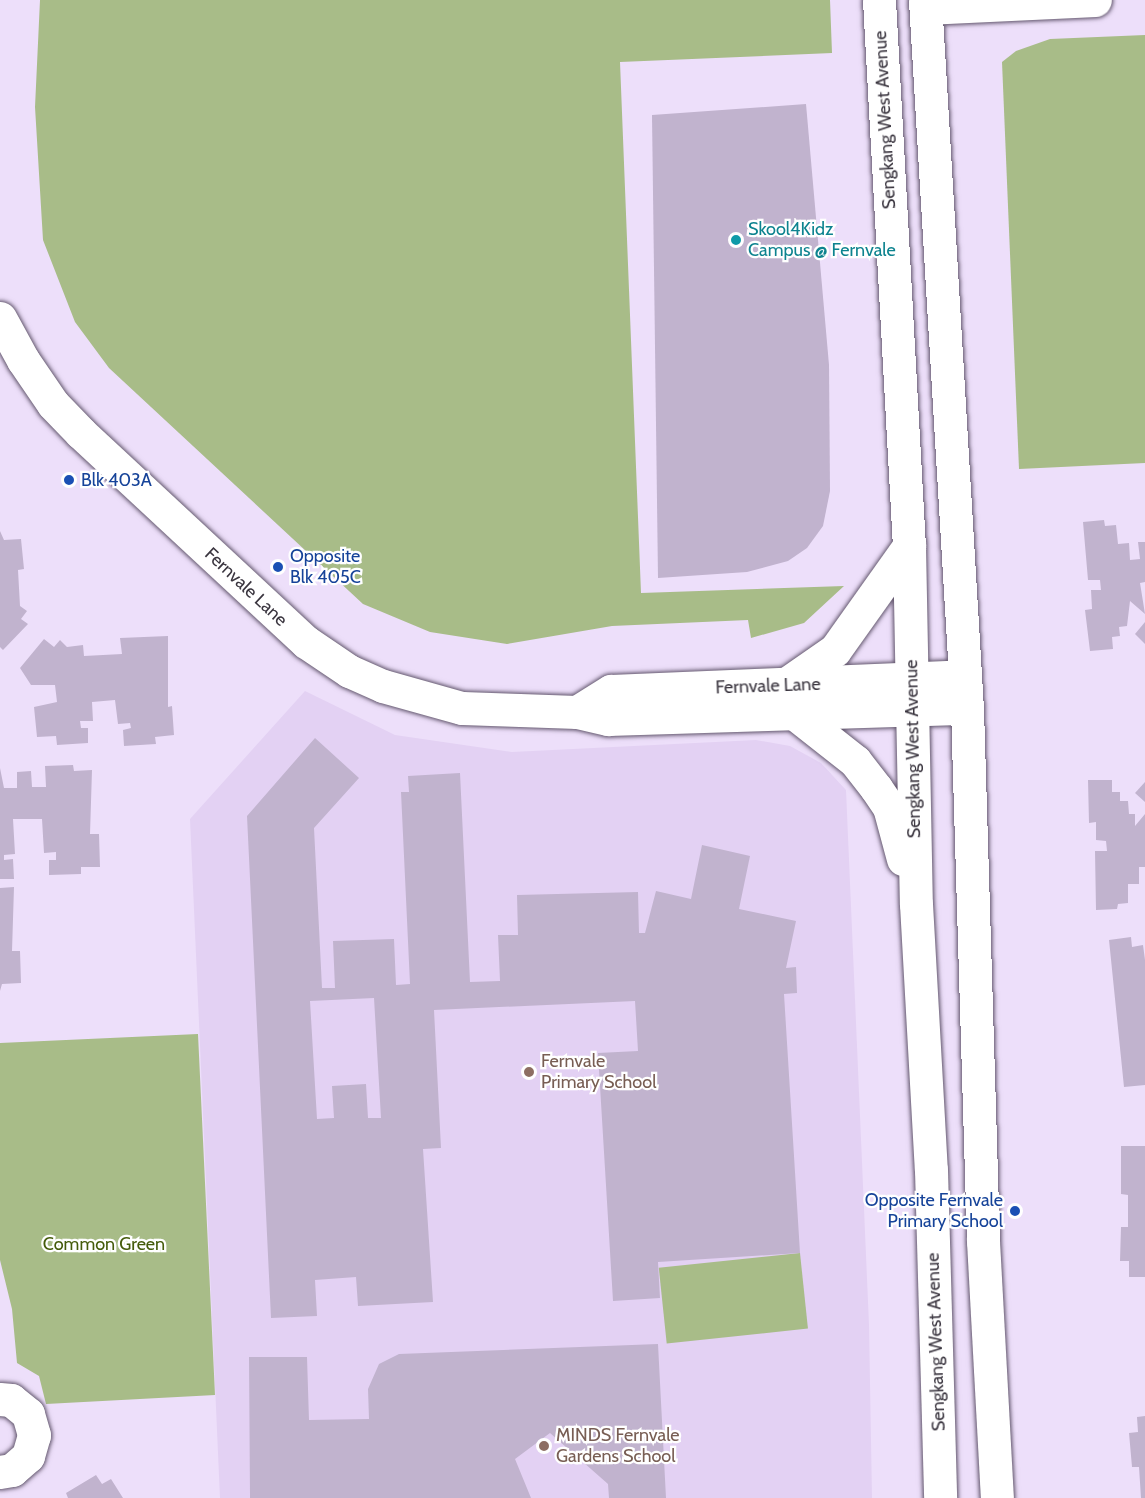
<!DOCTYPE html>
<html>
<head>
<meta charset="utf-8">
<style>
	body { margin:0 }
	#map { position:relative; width:1145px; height:1498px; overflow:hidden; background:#eddffa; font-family:Cabin,sans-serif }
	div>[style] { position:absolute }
	.built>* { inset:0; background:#e3d1f3 }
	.green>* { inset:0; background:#a8bc88; transform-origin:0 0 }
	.building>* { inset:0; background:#c1b3ce }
	.roads { filter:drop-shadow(0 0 2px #64586f) drop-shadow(0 0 2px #64586f) }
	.minor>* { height:33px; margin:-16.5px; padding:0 16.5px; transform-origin:16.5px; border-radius:16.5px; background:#fff }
	.major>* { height:33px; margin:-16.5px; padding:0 16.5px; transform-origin:16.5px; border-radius:16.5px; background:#fff }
	.dots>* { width:16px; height:16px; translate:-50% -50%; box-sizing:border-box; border:3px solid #fff; border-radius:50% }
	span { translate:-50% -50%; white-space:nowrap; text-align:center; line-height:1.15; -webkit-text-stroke:4.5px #fff; paint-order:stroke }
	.street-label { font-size:18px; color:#3a353f }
	.culture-label { font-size:18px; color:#0d838f }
	.left { translate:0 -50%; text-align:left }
	.transit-label { font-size:18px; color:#164399 }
	.right { translate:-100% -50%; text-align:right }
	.education-label { font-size:18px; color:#785e54 }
	.park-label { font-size:18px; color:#445b0a }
</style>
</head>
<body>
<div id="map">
	<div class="built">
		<i style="clip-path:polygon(305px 691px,395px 735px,512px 752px,756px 740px,790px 746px,821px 763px,846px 790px,869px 1325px,872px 1498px,220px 1498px,190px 819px)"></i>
	</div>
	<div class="green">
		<i style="clip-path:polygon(40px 0,830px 0,832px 53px,620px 62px,641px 593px,844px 586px,804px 623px,751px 638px,748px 620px,612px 626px,507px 644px,430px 632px,363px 604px,109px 368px,75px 322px,43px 240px,35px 107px)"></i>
		<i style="clip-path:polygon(1145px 35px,1145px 463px,1019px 469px,1002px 62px,1016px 51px,1050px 39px)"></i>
		<i style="clip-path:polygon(198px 1034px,215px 1395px,46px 1404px,39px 1376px,17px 1363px,12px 1309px,0 1260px,0 1043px)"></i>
		<i style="left:800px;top:1253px;width:76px;height:142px;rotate:84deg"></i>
	</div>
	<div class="building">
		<i style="clip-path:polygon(806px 104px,829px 365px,830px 491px,823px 526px,807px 548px,788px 561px,747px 572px,658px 578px,652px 115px)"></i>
		<i style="clip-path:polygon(1104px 520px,1105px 526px,1116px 525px,1118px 544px,1129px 543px,1130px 560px,1140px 559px,1138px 542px,1145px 542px,1145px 582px,1140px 583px,1145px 614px,1130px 601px,1127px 626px,1119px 627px,1120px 636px,1112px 637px,1113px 649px,1090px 651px,1085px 610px,1092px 609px,1091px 590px,1101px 590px,1100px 580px,1088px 580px,1083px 522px)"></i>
		<i style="clip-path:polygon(0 531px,4px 540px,21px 539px,24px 569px,18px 570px,20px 606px,27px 611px,21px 619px,28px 624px,3px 650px,0 647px)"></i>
		<i style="clip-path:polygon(1145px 622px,1145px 644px,1135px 634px)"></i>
		<i style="clip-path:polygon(168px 636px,168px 707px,172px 706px,174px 735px,155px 737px,156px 744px,124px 746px,123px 730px,131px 728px,130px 723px,118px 724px,115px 700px,92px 702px,93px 721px,80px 721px,81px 728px,88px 728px,88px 743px,57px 745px,56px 736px,37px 737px,34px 707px,57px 702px,55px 685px,31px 685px,20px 668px,44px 639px,54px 647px,60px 640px,67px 647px,83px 645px,84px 656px,122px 654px,120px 638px)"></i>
		<i style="clip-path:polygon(evenodd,315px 738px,359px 778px,314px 828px,322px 988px,335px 988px,333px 941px,394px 939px,396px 985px,410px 984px,401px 792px,409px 792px,408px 776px,460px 773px,470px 982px,500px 981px,498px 935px,518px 935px,517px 895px,638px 892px,639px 933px,645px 933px,656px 891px,691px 899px,702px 845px,750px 856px,739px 909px,796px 921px,786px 968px,796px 967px,797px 993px,784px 994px,800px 1253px,658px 1262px,660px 1298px,613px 1301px,598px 1053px,638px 1051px,635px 1001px,434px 1010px,441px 1148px,423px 1149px,433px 1302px,358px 1306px,356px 1277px,315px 1280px,317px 1316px,271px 1318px,247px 816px,315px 738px,374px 998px,381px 1118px,368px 1118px,366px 1084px,332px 1086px,334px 1118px,317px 1119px,310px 1001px,374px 998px)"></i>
		<i style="clip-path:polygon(73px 765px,74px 771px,92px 770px,90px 834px,99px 834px,100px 867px,81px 867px,81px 874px,49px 875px,49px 860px,56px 860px,56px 852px,44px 853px,42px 819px,13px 819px,15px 854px,4px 855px,4px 860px,13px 859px,14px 879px,0 879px,0 768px,4px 788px,17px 788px,17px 772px,31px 771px,32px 787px,46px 787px,45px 766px)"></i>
		<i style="clip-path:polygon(1088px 780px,1112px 780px,1112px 792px,1120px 792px,1120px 801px,1128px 801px,1129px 814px,1135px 814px,1135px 826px,1145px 814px,1145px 867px,1139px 867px,1139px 884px,1128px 884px,1128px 903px,1118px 904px,1117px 909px,1096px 910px,1095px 851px,1107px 851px,1106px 841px,1096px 840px,1096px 822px,1089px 823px)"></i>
		<i style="clip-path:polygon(1145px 782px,1145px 802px,1135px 793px)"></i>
		<i style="clip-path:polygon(14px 887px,12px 951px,20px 951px,21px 983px,2px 984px,0 991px,0 888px)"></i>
		<i style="clip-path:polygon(1131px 937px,1132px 947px,1143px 945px,1145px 960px,1145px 1085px,1124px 1087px,1109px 940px)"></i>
		<i style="clip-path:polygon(1121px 1146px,1145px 1146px,1145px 1277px,1129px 1277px,1129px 1261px,1120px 1261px,1121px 1227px,1128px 1227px,1128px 1195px,1121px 1194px)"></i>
		<i style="clip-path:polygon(658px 1344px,666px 1498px,609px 1498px,608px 1484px,550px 1433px,515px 1459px,531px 1498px,250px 1498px,249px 1357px,307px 1357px,309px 1420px,369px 1419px,368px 1389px,379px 1364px,399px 1354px)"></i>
		<i style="clip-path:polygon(1145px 1416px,1145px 1498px,1141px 1498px,1139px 1467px,1132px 1467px,1129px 1433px,1138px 1432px,1137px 1417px)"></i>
		<i style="clip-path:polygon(96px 1475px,102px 1484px,111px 1479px,123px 1498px,68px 1498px,66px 1493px)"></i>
	</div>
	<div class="roads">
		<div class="minor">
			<i style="left:926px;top:8px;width:169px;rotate:-2.7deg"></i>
			<i style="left:0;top:318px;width:48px;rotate:61.3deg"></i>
			<i style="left:23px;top:360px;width:53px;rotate:55.7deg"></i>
			<i style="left:53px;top:404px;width:40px;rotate:46deg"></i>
			<i style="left:81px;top:433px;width:307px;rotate:42.9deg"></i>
			<i style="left:306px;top:642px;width:52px;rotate:34deg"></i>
			<i style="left:349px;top:671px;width:37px;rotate:24deg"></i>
			<i style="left:383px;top:686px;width:82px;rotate:15.6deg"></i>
			<i style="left:462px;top:708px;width:115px;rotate:2deg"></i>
			<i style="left:577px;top:712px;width:32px;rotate:13deg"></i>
			<i style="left:608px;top:719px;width:359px;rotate:-1.8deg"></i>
			<i style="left:577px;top:712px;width:40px;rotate:-32deg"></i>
			<i style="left:611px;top:691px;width:354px;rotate:-2.4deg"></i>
			<i style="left:0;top:1399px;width:11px;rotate:5deg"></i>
			<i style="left:11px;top:1400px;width:22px;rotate:39deg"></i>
			<i style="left:28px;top:1414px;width:22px;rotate:74deg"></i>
			<i style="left:34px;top:1435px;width:22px;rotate:106deg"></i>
			<i style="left:28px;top:1456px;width:21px;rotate:139deg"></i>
			<i style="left:12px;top:1470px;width:12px;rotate:171deg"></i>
		</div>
		<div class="major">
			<i style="left:879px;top:0;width:547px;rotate:86.86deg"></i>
			<i style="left:909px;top:546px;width:358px;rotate:88.9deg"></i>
			<i style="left:916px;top:904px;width:266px;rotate:86.8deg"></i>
			<i style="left:931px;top:1170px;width:328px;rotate:88.4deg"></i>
			<i style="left:925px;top:0;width:709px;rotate:86.61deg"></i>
			<i style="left:967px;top:708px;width:533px;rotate:88.28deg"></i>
			<i style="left:983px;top:1241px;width:257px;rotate:86.9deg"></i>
			<i style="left:783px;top:686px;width:63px;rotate:-34.7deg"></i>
			<i style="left:835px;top:650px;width:128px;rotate:-54.6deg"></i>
			<i style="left:794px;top:713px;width:78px;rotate:38.2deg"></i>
			<i style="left:855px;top:761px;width:34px;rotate:52deg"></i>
			<i style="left:876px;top:788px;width:23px;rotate:56deg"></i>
			<i style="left:889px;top:807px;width:54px;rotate:74.9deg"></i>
		</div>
	</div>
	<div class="dots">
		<i style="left:736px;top:240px;background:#0f9aa8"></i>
		<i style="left:69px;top:480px;background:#1a4fb4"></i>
		<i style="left:278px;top:567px;background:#1a4fb4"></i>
		<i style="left:529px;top:1072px;background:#8d6e63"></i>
		<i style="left:1015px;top:1211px;background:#1a4fb4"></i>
		<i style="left:544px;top:1446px;background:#8d6e63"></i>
	</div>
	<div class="street-label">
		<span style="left:885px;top:120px;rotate:-93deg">Sengkang West Avenue</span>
		<span style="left:246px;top:587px;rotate:43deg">Fernvale Lane</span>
		<span style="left:768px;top:686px;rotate:-2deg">Fernvale Lane</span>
		<span style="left:913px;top:749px;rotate:-91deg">Sengkang West Avenue</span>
		<span style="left:936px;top:1342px;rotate:-92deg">Sengkang West Avenue</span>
	</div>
	<div class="culture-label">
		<span class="left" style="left:748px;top:240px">Skool4Kidz<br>Campus @ Fernvale</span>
	</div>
	<div class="transit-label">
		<span class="left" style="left:81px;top:480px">Blk 403A</span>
		<span class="left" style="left:290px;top:567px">Opposite<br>Blk 405C</span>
		<span class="right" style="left:1003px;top:1211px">Opposite Fernvale<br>Primary School</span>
	</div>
	<div class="education-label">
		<span class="left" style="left:541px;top:1072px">Fernvale<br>Primary School</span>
		<span class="left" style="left:556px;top:1446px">MINDS Fernvale<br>Gardens School</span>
	</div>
	<div class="park-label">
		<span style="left:104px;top:1244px">Common Green</span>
	</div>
</div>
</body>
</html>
